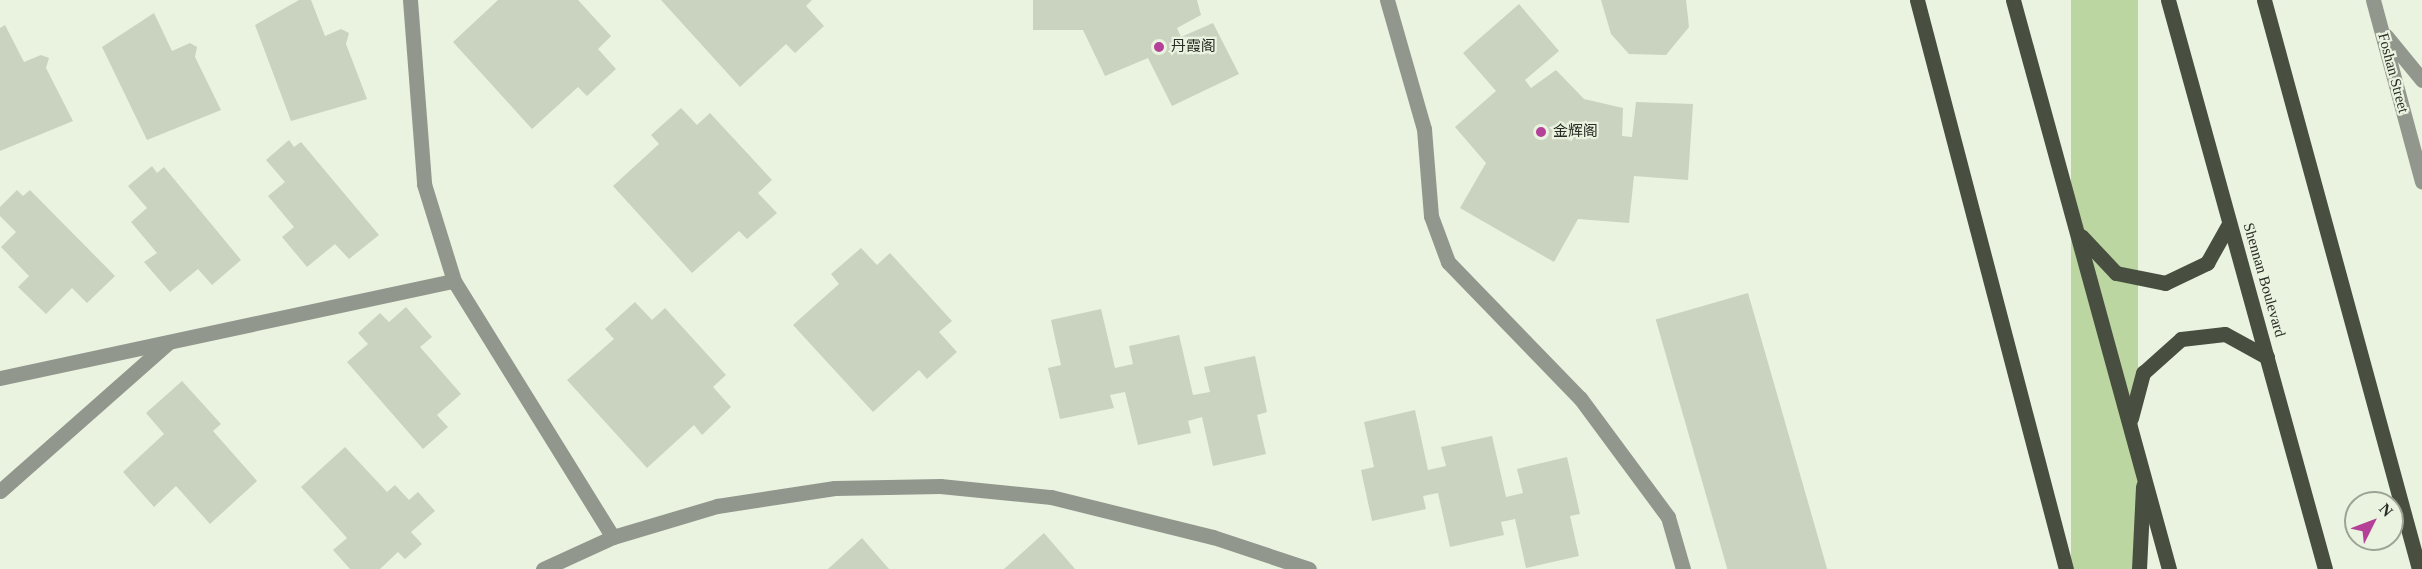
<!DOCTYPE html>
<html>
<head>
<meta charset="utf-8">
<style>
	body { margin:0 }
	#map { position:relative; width:2422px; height:569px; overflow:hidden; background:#e9f3df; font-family:"Times New Roman","Noto Sans SC",serif }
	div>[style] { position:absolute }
	.green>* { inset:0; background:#bcd6a1; transform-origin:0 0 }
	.building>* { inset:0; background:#c9d3c0; transform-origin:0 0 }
	.minor>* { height:15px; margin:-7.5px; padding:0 7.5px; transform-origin:7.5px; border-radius:7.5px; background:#92978e }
	.major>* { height:15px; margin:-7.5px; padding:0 7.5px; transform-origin:7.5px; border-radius:7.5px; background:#484f41 }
	.dots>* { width:16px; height:16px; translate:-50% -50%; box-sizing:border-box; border:3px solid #e9f3df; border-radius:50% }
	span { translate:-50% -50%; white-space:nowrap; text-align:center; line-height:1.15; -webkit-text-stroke:4.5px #e9f3df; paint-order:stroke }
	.poi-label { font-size:15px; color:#292d26 }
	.left { translate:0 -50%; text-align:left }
	.street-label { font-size:15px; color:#292d26 }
	.north { position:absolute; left:2344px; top:491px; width:60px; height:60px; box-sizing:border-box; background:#e9f3df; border:2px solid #9ca495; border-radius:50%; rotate:48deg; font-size:16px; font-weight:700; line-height:24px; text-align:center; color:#292d26 }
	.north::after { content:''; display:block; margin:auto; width:21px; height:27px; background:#b54097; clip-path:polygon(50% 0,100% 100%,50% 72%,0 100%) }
</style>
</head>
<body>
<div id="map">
	<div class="green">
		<i style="left:2071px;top:0;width:67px;height:589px"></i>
	</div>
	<div class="building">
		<i style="clip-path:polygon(299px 0,311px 0,325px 36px,341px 29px,349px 33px,346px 44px,367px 99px,291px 121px,255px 25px)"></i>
		<i style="clip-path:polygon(498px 0,578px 0,611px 36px,598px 49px,616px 69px,587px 96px,578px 87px,532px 129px,453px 42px)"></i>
		<i style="clip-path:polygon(661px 0,812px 0,806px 6px,824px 26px,795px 53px,786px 44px,740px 87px)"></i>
		<i style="clip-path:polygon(1033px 0,1197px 0,1201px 15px,1177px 28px,1181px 37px,1213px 23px,1239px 74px,1172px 106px,1148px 58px,1105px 76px,1083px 30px,1033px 30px)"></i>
		<i style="clip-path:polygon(1601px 0,1686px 0,1689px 27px,1666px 55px,1629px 54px,1611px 34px)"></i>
		<i style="clip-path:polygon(1519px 4px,1559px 51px,1525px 80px,1531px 88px,1556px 70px,1584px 99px,1623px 108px,1622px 136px,1632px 137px,1636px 102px,1693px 104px,1688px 180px,1634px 176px,1629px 223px,1578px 219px,1554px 262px,1460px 208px,1486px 163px,1455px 127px,1496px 91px,1463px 53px)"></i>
		<i style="clip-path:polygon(154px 13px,172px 51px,190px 43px,197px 47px,195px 57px,221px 110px,147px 140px,102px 47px)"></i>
		<i style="clip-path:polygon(5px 25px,24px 62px,41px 55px,49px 58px,46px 68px,73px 121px,0 151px,0 28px)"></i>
		<i style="clip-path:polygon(681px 108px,697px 125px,710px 113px,772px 180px,758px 193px,777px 213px,747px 239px,739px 231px,692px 273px,613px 186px,659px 144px,651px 135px)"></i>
		<i style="clip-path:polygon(289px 140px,294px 147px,301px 142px,379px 235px,349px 259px,335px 244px,307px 267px,282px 237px,294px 227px,268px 196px,285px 182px,266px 160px)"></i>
		<i style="clip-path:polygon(152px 166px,157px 173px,164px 167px,241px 260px,212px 285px,198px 269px,170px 292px,144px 262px,157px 253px,131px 222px,147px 208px,128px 186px)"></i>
		<i style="clip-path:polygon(17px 190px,23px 196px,30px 190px,115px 276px,87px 303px,72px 288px,46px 314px,18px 287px,29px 276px,1px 247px,16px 232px,0 216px,0 207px)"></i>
		<i style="clip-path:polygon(861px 248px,877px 265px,890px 253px,952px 321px,939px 332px,957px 352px,927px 379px,919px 370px,873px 412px,793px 325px,839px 284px,831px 274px)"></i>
		<i style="left:1748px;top:293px;width:287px;height:96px;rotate:74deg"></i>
		<i style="clip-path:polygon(635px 302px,652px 320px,665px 308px,726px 375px,713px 387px,731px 407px,702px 435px,694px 425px,647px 468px,567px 380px,614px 339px,605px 329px)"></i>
		<i style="clip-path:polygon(406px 307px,432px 337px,420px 347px,461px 394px,437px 415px,448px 427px,423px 449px,347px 362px,368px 344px,358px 333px,380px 313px,389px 322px)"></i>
		<i style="clip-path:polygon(1101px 309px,1115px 368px,1133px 364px,1129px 346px,1179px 335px,1193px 395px,1210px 392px,1204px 367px,1255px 356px,1267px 412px,1257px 415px,1266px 454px,1213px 466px,1202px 417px,1188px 421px,1191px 433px,1138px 445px,1125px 392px,1110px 395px,1114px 408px,1060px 419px,1048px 368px,1061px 365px,1051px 320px)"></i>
		<i style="clip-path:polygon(182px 381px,221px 424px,213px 431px,257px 481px,210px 524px,176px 486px,154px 507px,123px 472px,164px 434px,146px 413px)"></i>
		<i style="clip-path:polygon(1415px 410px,1428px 470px,1446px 466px,1441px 447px,1492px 436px,1506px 497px,1523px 493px,1517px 469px,1567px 457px,1580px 514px,1570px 516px,1579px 556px,1526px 568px,1515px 519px,1501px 522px,1504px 535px,1450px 547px,1438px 493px,1423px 496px,1426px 509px,1372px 521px,1361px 470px,1374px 467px,1364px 422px)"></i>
		<i style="clip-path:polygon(345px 447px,387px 492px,395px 485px,409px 500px,418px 492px,435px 511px,411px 532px,422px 544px,405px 559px,398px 552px,380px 569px,350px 569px,333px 550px,347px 538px,301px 487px)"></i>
		<i style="clip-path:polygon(1044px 533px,1075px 569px,1004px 569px)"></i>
		<i style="clip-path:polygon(862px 538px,889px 569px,828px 569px)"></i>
	</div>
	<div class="minor">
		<i style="left:410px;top:0;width:185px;rotate:85.6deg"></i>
		<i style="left:424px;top:184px;width:102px;rotate:72.8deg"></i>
		<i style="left:454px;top:281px;width:301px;rotate:58.2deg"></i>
		<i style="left:1387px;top:0;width:134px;rotate:74deg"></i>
		<i style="left:1424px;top:129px;width:87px;rotate:85.4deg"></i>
		<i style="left:1431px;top:216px;width:49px;rotate:69.7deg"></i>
		<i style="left:1448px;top:262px;width:190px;rotate:45.9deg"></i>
		<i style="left:1580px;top:398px;width:148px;rotate:53.5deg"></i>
		<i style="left:1668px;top:517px;width:54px;rotate:73.9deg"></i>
		<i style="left:2373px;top:0;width:188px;rotate:74.9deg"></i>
		<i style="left:2386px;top:36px;width:57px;rotate:50.7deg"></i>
		<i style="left:0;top:378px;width:464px;rotate:-12.1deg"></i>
		<i style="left:0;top:491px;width:225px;rotate:-41.4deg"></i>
		<i style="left:543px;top:569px;width:77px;rotate:-24.6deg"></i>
		<i style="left:613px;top:537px;width:109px;rotate:-16.6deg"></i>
		<i style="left:717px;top:506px;width:119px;rotate:-8.7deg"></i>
		<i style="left:835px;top:488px;width:105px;rotate:-1.1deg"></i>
		<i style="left:940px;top:486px;width:112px;rotate:5.7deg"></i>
		<i style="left:1051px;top:497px;width:167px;rotate:13.9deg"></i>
		<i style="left:1213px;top:537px;width:101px;rotate:18.4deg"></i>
	</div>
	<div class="major">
		<i style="left:1917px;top:0;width:588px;rotate:75.33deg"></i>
		<i style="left:2013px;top:0;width:590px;rotate:74.67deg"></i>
		<i style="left:2168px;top:0;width:590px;rotate:74.57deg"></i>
		<i style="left:2264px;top:0;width:590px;rotate:74.76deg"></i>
		<i style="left:2081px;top:236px;width:51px;rotate:46.6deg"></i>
		<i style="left:2116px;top:273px;width:50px;rotate:11.5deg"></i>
		<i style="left:2165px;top:283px;width:47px;rotate:-25.5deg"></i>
		<i style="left:2207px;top:263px;width:45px;rotate:-60.6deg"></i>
		<i style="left:2131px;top:418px;width:47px;rotate:-75.1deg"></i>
		<i style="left:2143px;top:373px;width:51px;rotate:-41.8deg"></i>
		<i style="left:2181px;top:339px;width:44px;rotate:-6.5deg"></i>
		<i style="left:2225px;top:334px;width:48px;rotate:28.7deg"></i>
		<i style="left:2139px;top:569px;width:83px;rotate:-87.2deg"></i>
	</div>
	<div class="dots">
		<i style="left:1159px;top:47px;background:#b54097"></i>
		<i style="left:1541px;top:132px;background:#b54097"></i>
	</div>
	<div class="poi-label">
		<span class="left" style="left:1171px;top:47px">丹霞阁</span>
		<span class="left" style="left:1553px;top:132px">金辉阁</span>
	</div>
	<div class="street-label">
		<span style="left:2393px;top:73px;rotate:75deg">Foshan Street</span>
		<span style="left:2264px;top:280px;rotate:74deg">Shennan Boulevard</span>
	</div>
	<div class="north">N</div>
</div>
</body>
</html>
